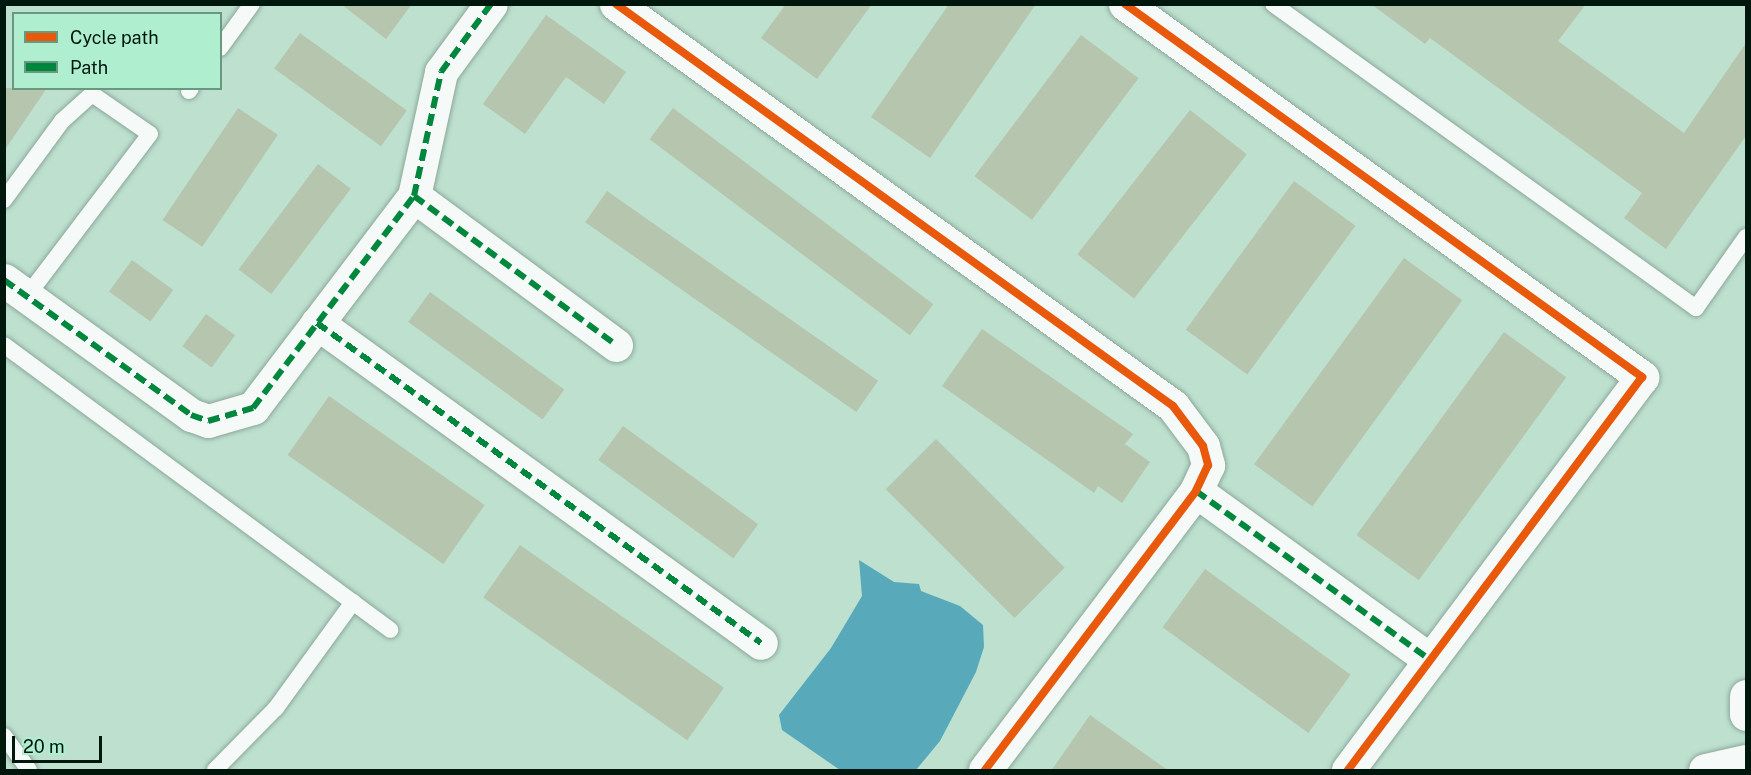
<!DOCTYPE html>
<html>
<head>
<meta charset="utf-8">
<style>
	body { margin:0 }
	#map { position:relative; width:1751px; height:775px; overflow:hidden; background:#bde0cf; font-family:"Public Sans",sans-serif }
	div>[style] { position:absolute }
	.water>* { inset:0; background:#58aabb }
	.building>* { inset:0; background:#b6c5ae; transform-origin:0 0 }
	.roads { filter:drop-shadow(0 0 2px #8ca79a) drop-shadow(0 0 2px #8ca79a) }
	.lane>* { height:16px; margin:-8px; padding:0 8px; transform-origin:8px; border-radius:8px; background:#f5faf8 }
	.street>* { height:33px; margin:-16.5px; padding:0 16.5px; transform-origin:16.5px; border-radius:16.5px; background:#f5faf8 }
	.quiet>* { height:6px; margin-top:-3px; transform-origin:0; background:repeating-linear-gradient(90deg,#00873e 0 12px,transparent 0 18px) }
	.cycleway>* { height:8px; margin:-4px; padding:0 4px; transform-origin:4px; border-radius:4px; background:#e8590c }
	span { translate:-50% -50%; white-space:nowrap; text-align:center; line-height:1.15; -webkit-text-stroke:4.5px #afeecf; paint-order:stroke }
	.frame { position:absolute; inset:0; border:6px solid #00170d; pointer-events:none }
	.legend { position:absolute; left:12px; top:12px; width:210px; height:78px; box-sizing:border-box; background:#afeecf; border:2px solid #699881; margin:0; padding:8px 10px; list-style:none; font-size:18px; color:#00170d }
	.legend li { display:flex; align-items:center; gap:12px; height:30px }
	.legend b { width:30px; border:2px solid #699881 }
	.scale { position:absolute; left:12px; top:736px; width:90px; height:27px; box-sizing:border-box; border:3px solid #00170d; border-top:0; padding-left:8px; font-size:18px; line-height:21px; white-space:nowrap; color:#00170d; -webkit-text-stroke:4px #afeecf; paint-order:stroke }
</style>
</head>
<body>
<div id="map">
	<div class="water">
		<i style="clip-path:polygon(859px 560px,894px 582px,919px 584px,921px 591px,960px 606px,983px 625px,984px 647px,976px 672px,940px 741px,916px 770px,840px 770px,782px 730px,779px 715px,831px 648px,862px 596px)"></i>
	</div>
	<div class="building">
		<i style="clip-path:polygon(341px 4px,412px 4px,386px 39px)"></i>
		<i style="clip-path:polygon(786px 4px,872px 4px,817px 79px,761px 38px)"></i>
		<i style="clip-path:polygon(949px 4px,1036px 4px,930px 158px,871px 117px)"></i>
		<i style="clip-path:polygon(1371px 4px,1586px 4px,1558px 41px,1684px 133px,1746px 43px,1746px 136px,1666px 249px,1624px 218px,1642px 193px,1430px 38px,1425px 44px)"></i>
		<i style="clip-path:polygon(546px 15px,626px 72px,604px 104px,566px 77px,525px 134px,483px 104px)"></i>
		<i style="left:300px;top:33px;width:132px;height:44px;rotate:36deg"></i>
		<i style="left:1081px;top:35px;width:72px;height:177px;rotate:37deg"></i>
		<i style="clip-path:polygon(4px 88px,47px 88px,4px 151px)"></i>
		<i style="left:238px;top:108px;width:48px;height:135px;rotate:34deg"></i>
		<i style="left:673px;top:108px;width:326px;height:39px;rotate:37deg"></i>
		<i style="left:1190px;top:110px;width:72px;height:183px;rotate:38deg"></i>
		<i style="left:318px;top:164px;width:41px;height:132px;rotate:37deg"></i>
		<i style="left:1294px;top:181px;width:76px;height:184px;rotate:36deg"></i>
		<i style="left:607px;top:191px;width:331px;height:38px;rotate:35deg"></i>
		<i style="left:1404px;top:258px;width:72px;height:255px;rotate:36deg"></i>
		<i style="left:132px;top:260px;width:51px;height:39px;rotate:36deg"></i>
		<i style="left:430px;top:292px;width:166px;height:37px;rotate:36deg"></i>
		<i style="left:206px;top:314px;width:36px;height:40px;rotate:36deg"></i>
		<i style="clip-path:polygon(982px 329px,1133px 434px,1125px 444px,1150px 462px,1122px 503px,1098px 486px,1094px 493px,942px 386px)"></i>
		<i style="left:1504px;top:332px;width:77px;height:251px;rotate:36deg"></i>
		<i style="left:329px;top:396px;width:190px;height:72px;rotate:35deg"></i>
		<i style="left:623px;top:426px;width:167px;height:42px;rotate:36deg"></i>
		<i style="left:936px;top:439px;width:182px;height:71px;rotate:45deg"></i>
		<i style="left:520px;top:545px;width:249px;height:64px;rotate:35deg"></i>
		<i style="left:1205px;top:569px;width:180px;height:72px;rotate:36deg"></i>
		<i style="clip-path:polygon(1090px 715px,1169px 771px,1051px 771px)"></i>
	</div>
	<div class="roads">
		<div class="lane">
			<i style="left:1273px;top:4px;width:521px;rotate:35.7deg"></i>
			<i style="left:1696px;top:308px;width:87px;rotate:-54.8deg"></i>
			<i style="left:220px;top:48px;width:54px;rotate:-54deg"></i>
			<i style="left:189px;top:91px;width:4px;rotate:-56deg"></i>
			<i style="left:4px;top:200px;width:98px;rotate:-53.7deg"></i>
			<i style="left:62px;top:121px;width:40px;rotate:-42deg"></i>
			<i style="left:92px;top:94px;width:70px;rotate:34.6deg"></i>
			<i style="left:150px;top:134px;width:203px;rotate:127.2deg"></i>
			<i style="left:4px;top:345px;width:480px;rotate:36.4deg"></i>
			<i style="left:4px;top:736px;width:42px;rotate:53.7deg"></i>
			<i style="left:215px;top:770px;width:87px;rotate:-45.5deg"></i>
			<i style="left:276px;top:708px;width:131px;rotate:-54deg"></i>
		</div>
		<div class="street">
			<i style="left:616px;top:4px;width:687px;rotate:35.82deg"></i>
			<i style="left:1173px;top:406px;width:50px;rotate:53.1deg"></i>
			<i style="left:1203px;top:446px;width:20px;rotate:75deg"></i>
			<i style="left:1208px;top:465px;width:29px;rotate:115deg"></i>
			<i style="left:1196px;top:491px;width:350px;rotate:127.1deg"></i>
			<i style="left:1125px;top:4px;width:638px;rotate:35.81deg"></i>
			<i style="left:1642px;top:377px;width:491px;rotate:126.8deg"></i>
			<i style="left:414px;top:196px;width:251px;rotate:36.4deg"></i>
			<i style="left:4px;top:280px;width:231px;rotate:35.8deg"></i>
			<i style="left:191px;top:415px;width:18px;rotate:19deg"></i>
			<i style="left:208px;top:421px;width:47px;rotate:-16.1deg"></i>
			<i style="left:253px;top:408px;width:266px;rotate:-52.8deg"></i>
			<i style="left:414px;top:196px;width:127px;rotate:-77.7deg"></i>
			<i style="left:441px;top:72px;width:84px;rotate:-53.7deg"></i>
			<i style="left:317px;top:323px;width:547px;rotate:35.78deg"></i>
			<i style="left:1196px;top:491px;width:289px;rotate:35.8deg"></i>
			<i style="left:1746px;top:696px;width:18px;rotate:90deg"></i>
			<i style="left:1705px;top:770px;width:42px;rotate:-12.4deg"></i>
		</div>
	</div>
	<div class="quiet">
		<i style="left:414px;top:196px;width:251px;rotate:36.4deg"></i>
		<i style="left:4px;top:280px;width:231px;rotate:35.8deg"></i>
		<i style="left:191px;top:415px;width:18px;rotate:19deg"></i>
		<i style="left:208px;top:421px;width:47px;rotate:-16.1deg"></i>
		<i style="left:253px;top:408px;width:266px;rotate:-52.8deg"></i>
		<i style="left:414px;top:196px;width:127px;rotate:-77.7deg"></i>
		<i style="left:441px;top:72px;width:84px;rotate:-53.7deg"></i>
		<i style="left:317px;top:323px;width:547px;rotate:35.78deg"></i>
		<i style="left:1196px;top:491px;width:289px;rotate:35.8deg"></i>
	</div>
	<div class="cycleway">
		<i style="left:616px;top:4px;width:687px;rotate:35.82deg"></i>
		<i style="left:1173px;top:406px;width:50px;rotate:53.1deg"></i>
		<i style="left:1203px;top:446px;width:20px;rotate:75deg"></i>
		<i style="left:1208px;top:465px;width:29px;rotate:115deg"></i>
		<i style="left:1196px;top:491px;width:350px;rotate:127.1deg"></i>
		<i style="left:1125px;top:4px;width:638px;rotate:35.81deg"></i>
		<i style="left:1642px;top:377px;width:491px;rotate:126.8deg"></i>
	</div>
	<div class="frame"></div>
	<ul class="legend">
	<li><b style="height:8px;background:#e8590c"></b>Cycle path</li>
	<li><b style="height:8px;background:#00873e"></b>Path</li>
	</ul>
	<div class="scale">20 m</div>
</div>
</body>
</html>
